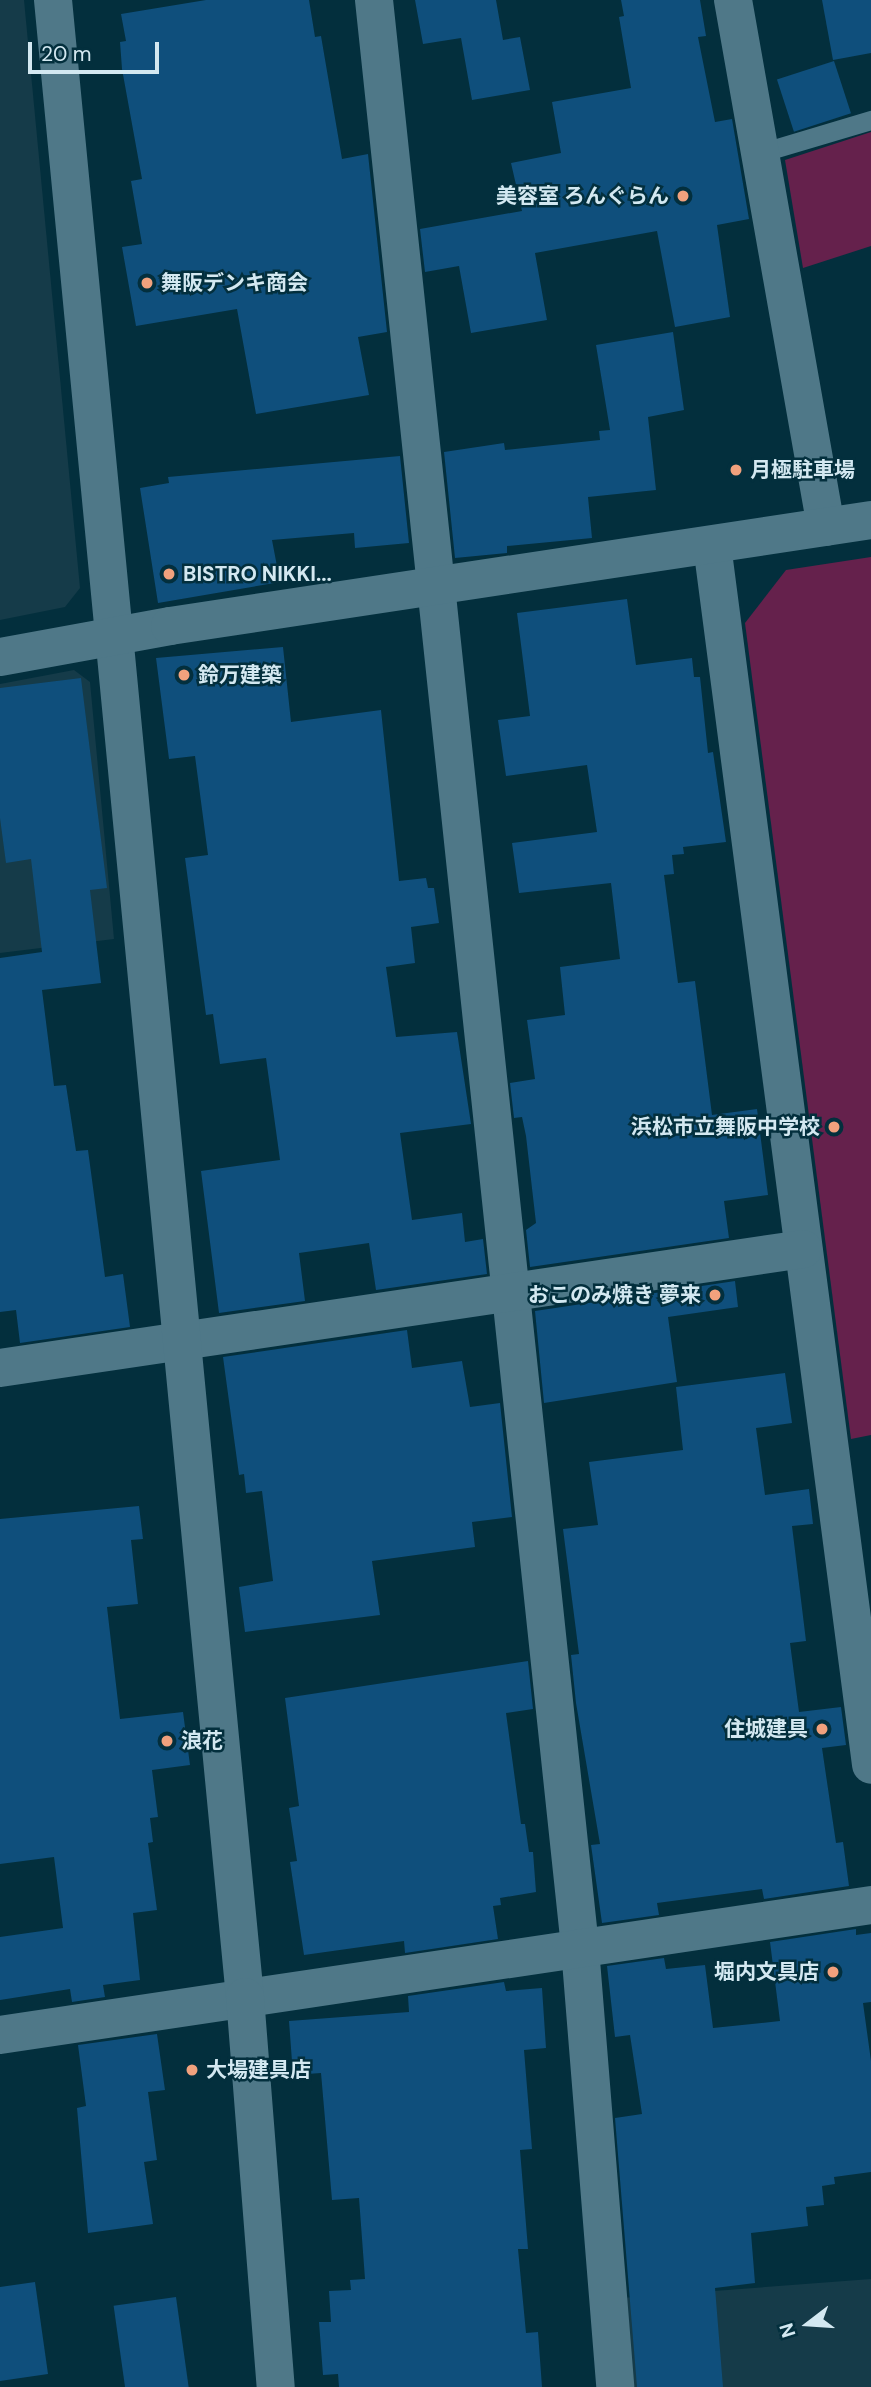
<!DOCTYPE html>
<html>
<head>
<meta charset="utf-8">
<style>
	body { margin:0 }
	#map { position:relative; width:871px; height:2387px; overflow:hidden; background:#032f3d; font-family:"DM Sans","Noto Sans JP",sans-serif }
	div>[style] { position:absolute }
	.built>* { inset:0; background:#153b49 }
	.green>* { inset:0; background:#65214c }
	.building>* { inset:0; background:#0f4f7c; transform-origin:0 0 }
	.service>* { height:19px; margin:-9.5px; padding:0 9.5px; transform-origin:9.5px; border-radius:9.5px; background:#4f7888 }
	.minor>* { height:38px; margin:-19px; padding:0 19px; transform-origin:19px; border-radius:19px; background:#4f7888 }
	.tertiary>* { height:38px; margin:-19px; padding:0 19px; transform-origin:19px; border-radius:19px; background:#4f7888 }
	.dots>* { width:19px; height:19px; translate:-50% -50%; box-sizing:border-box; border:4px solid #032f3d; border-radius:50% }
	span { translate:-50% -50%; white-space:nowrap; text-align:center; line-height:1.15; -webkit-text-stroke:5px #032f3d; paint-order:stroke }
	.poi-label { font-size:21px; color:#d3e8f1; font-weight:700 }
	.right { translate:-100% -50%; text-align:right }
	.left { translate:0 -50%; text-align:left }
	.north { position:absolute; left:773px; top:2289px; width:70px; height:70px; -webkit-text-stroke:5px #032f3d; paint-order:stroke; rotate:253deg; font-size:19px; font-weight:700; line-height:28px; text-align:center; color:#d3e8f1 }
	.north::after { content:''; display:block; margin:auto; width:24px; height:32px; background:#d3e8f1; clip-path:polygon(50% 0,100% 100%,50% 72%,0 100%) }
	.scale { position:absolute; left:28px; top:42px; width:131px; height:32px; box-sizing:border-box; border:4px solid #d3e8f1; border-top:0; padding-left:9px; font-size:21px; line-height:24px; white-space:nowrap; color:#d3e8f1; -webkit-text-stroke:5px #032f3d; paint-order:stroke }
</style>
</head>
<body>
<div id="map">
	<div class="built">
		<i style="clip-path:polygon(0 0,24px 0,80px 588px,65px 607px,0 620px)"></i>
		<i style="clip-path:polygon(74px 670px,90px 682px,114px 939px,0 953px,0 684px)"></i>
		<i style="clip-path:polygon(871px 2279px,871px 2387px,628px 2387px,621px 2298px)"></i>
	</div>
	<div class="green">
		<i style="clip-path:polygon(871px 132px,871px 246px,803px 268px,785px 160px)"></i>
		<i style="clip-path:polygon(871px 557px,871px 1435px,851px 1439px,745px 623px,786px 570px)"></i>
	</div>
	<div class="building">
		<i style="clip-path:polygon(206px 0,309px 0,315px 37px,321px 36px,342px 159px,368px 154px,387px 332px,358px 337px,369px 395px,256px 414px,237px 309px,136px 326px,122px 247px,142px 244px,131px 181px,142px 179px,122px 69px,120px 42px,126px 41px,121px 14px)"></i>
		<i style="clip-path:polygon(415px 0,496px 0,503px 40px,520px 37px,530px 90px,472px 100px,461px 38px,423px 44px)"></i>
		<i style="clip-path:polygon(621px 0,700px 0,706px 36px,698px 37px,715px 122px,732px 119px,749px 219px,717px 225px,730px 317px,675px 327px,657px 231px,535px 253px,547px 320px,471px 333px,459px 266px,425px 272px,420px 229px,522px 211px,511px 163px,561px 153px,552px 102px,631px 88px,619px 17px,624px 16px)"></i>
		<i style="clip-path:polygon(822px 0,871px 0,871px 53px,833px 60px)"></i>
		<i style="left:834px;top:61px;width:55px;height:60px;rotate:72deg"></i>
		<i style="clip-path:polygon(673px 332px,684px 410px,648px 417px,656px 490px,588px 497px,592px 538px,507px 546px,507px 553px,455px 558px,444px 452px,504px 443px,505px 450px,600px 440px,599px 431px,610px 430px,596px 345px)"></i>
		<i style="clip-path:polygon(400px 456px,409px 543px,355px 548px,354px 533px,272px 540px,280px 582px,158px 603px,140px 488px,169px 483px,168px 477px)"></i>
		<i style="clip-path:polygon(627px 599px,636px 665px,692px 658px,694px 677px,700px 677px,708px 753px,713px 752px,726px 842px,683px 847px,684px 854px,672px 855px,674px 874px,664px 875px,678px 983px,695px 981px,712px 1115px,757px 1109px,768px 1195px,724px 1201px,729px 1238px,530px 1267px,526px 1230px,536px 1223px,526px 1136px,522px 1117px,514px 1118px,510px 1083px,535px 1079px,527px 1020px,565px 1015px,560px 967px,620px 959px,611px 883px,519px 893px,512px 843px,597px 832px,587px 765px,506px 776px,498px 720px,530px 716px,517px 613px)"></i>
		<i style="clip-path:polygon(283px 647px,291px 722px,381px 710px,399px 881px,426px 878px,428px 888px,434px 888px,439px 923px,411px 927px,415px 963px,386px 967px,396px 1037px,457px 1032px,471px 1124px,400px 1133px,412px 1220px,462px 1213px,465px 1242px,483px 1239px,487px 1274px,376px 1290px,369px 1243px,299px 1253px,305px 1301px,219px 1313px,201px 1171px,280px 1160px,266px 1058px,220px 1064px,213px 1014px,206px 1015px,185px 858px,208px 855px,195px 756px,169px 759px,156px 658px)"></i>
		<i style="clip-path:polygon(81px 678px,107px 888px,90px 890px,101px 983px,42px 990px,54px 1086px,66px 1085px,76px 1151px,88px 1150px,105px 1277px,123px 1274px,130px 1327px,20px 1343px,16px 1310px,0 1312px,0 958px,42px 952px,31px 859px,6px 863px,0 818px,0 688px)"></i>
		<i style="clip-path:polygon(735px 1281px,738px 1307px,668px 1317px,677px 1382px,544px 1403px,535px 1311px)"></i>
		<i style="clip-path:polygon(407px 1330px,412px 1368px,462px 1361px,470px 1407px,500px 1403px,512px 1517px,472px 1522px,475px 1547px,372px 1561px,380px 1615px,245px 1632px,239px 1587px,273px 1581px,262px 1491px,246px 1493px,244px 1474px,239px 1475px,223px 1357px)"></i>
		<i style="clip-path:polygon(785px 1373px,792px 1423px,756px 1428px,765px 1495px,809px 1489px,813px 1524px,792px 1526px,806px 1641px,790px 1643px,799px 1712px,841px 1707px,846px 1745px,822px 1748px,836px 1843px,843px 1842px,849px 1886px,764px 1899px,762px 1889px,657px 1903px,659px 1915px,602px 1923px,591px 1845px,600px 1844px,576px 1703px,571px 1655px,579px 1654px,563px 1529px,598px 1525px,589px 1462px,683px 1450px,676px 1387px)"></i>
		<i style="clip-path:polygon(139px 1506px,143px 1539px,131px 1540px,138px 1604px,107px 1607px,120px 1719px,183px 1712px,190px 1765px,152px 1770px,158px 1817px,150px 1818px,153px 1842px,148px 1843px,157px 1910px,133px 1913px,140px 1980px,103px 1985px,105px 1997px,72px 2002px,70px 1989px,0 2000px,0 1937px,63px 1928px,54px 1857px,0 1864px,0 1519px)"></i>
		<i style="clip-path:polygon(528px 1661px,533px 1709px,506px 1713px,521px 1824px,525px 1824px,529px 1852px,533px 1852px,536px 1892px,500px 1898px,501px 1905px,493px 1906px,498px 1939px,405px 1953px,404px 1941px,304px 1955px,290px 1862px,297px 1861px,289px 1808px,299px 1806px,285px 1698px)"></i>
		<i style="clip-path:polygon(856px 1929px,856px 1935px,871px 1933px,871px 2002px,863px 2003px,871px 2061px,871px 2172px,834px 2177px,835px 2184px,822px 2186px,824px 2205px,806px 2207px,808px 2226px,751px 2233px,755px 2283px,715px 2288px,723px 2387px,637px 2387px,615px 2118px,642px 2114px,630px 2035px,615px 2037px,607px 1966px,664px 1958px,666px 1969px,705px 1965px,713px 2028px,780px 2021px,770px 1942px)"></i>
		<i style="clip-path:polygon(504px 1982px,506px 1991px,542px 1988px,546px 2048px,524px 2050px,532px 2149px,520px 2150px,528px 2249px,518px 2249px,526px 2333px,538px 2332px,542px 2387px,339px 2387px,338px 2374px,323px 2375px,319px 2322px,331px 2322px,329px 2291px,351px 2290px,350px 2280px,365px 2279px,359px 2198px,332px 2200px,321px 2073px,293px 2075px,289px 2021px,409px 2012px,408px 1996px)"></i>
		<i style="clip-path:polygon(157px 2034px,165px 2090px,148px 2092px,157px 2160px,144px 2162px,153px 2224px,88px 2233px,77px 2108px,86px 2106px,78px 2045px)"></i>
		<i style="clip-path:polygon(35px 2282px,48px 2374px,0 2381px,0 2287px)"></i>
		<i style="left:176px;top:2297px;width:91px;height:63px;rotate:82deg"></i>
	</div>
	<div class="service">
		<i style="left:760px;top:153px;width:116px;rotate:-16.6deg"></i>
	</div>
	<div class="minor">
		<i style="left:374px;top:0;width:1959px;rotate:83.96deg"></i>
		<i style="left:580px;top:1948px;width:440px;rotate:85.4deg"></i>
		<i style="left:733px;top:0;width:535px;rotate:79.99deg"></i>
		<i style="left:712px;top:545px;width:1230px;rotate:82.57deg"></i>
		<i style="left:0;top:1368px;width:812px;rotate:-8.43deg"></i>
		<i style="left:0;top:2035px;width:881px;rotate:-8.49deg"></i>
	</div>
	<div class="tertiary">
		<i style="left:53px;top:0;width:2006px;rotate:84.51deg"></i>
		<i style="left:245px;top:1997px;width:391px;rotate:85.5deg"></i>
		<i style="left:0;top:657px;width:173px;rotate:-10.3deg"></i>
		<i style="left:170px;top:626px;width:709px;rotate:-8.6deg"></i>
	</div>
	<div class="dots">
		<i style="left:683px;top:196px;background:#f1a17d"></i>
		<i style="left:147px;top:283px;background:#f1a17d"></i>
		<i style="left:736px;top:470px;background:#f1a17d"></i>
		<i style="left:169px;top:574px;background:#f1a17d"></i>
		<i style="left:184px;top:675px;background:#f1a17d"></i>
		<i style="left:834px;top:1127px;background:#f1a17d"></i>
		<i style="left:715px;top:1295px;background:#f1a17d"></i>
		<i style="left:822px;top:1729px;background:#f1a17d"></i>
		<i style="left:167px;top:1741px;background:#f1a17d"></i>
		<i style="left:833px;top:1972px;background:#f1a17d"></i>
		<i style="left:192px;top:2070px;background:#f1a17d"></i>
	</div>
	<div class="poi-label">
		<span class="right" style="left:669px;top:196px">美容室 ろんぐらん</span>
		<span class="left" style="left:161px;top:283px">舞阪デンキ商会</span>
		<span class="left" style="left:750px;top:470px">月極駐車場</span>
		<span class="left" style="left:183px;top:574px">BISTRO NIKKI...</span>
		<span class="left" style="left:198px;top:675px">鈴万建築</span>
		<span class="right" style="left:820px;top:1127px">浜松市立舞阪中学校</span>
		<span class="right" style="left:701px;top:1295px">おこのみ焼き 夢来</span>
		<span class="right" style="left:808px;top:1729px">住城建具</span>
		<span class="left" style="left:181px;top:1741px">浪花</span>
		<span class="right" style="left:819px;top:1972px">堀内文具店</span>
		<span class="left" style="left:206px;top:2070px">大場建具店</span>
	</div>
	<div class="north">N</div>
	<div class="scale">20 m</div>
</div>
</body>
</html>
